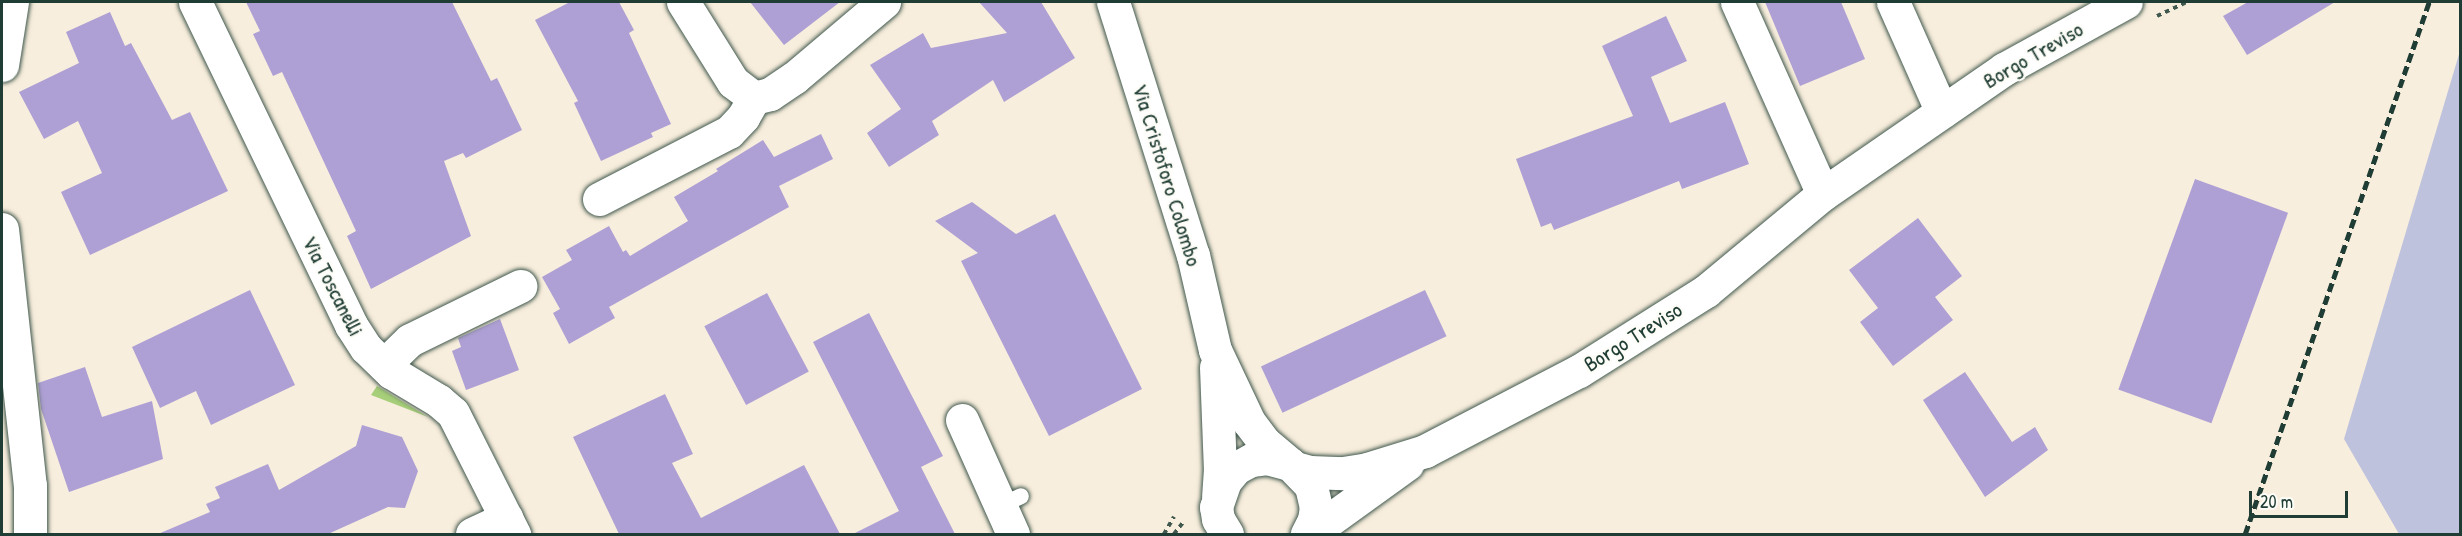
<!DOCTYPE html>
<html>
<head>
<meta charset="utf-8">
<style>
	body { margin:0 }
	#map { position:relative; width:2462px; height:536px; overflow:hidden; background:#f8eedd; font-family:"Patrick Hand",sans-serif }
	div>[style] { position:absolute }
	.industrial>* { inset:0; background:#bfc2dd }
	.green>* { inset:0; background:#a7cf7a }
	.building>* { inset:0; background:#aea0d4; transform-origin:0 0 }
	.path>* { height:4px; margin-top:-2px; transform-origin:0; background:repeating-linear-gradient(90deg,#40584d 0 4.5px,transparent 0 9px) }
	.roads { filter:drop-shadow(0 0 2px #40584d) drop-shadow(0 0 2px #40584d) }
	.service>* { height:16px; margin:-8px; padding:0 8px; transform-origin:8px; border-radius:8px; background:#fff }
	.minor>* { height:33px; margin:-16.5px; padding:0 16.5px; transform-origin:16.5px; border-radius:16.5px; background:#fff }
	.tertiary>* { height:33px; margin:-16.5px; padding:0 16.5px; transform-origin:16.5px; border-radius:16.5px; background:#fff }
	.rail>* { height:4.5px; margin-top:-2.25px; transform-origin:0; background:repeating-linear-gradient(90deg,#1f3d34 0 9px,transparent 0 13.5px) }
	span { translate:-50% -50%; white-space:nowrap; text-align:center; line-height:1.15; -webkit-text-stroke:4.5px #fdfcf7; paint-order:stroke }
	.street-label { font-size:22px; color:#1f3d34 }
	.frame { position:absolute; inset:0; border:3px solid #1f3d34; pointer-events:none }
	.scale { position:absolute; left:2249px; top:491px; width:99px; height:27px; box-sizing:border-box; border:3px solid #1f3d34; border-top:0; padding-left:8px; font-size:18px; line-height:21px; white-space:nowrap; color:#1f3d34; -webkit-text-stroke:4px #fdfcf7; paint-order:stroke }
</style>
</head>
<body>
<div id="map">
	<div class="industrial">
		<i style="clip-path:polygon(2460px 51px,2460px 534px,2399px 534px,2344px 439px)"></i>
	</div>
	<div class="green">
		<i style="clip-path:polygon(377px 386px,428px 417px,371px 395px)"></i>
	</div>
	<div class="building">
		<i style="clip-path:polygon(246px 2px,452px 2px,491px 81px,497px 78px,522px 130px,466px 158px,463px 153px,444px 161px,471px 236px,371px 289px,347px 236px,356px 231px,282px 72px,273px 76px,253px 34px,260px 31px)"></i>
		<i style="clip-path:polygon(570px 2px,619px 2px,634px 30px,629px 33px,671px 124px,651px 133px,653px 137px,601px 161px,574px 103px,578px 101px,535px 20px)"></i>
		<i style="clip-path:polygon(750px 2px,840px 2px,784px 45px)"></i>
		<i style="clip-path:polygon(979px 2px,1041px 2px,1075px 58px,1004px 102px,993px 80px,932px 121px,939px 135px,889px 167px,867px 133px,901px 109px,870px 65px,923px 33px,931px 48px,1007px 33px)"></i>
		<i style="clip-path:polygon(1765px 2px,1841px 2px,1865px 59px,1800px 86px)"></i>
		<i style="clip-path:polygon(2248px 2px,2335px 2px,2247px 55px,2223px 16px)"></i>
		<i style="clip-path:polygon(110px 12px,125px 46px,131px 43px,172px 120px,190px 112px,228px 191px,90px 255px,61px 192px,102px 173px,78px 121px,44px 139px,19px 92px,79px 63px,66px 32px)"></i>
		<i style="clip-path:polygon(1666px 16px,1687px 61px,1651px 77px,1670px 123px,1725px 102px,1749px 164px,1682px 189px,1679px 181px,1554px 230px,1551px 223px,1541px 227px,1516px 159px,1633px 116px,1602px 46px)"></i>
		<i style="clip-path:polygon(821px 134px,833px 159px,779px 186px,789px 207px,609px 307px,615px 318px,569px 344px,553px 313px,560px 309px,542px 277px,572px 260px,566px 250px,609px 226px,623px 252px,626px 250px,630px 256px,688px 221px,674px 197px,718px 171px,716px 169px,763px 140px,774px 157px)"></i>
		<i style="left:2195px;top:179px;width:99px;height:224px;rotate:20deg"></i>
		<i style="clip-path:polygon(972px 202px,1016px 234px,1055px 214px,1142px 389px,1049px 436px,961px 261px,978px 253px,935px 221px)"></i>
		<i style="clip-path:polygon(1918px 218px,1962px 276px,1935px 297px,1953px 320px,1893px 366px,1860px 322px,1878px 308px,1849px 270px)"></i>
		<i style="clip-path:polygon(250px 290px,295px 385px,211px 425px,196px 391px,160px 408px,132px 347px)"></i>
		<i style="left:1425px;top:290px;width:51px;height:181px;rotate:65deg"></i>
		<i style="left:767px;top:293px;width:89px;height:71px;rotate:62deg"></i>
		<i style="clip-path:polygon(869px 313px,943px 456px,921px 467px,955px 534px,853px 534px,899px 511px,813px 342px)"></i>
		<i style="clip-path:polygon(500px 319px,519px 370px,466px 390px,452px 351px,461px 347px,458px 338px)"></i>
		<i style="clip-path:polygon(85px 367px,102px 417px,152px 401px,163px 459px,69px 492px,41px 409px,38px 383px)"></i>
		<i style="clip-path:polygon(1965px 372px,2012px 442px,2035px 427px,2048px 450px,1985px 497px,1923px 400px)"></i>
		<i style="clip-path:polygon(665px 394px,693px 454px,672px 463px,701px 518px,804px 465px,840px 534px,619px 534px,573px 437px)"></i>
		<i style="clip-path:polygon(362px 425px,402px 437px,418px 471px,405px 508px,388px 507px,328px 534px,158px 534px,210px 512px,206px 504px,220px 498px,215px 487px,268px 464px,279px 490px,356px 446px)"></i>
	</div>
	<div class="path">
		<i style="left:2157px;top:16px;width:33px;rotate:-25deg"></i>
		<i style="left:1164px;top:534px;width:20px;rotate:-60deg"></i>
		<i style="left:1174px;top:534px;width:16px;rotate:-52deg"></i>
	</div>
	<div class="roads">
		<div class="service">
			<i style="left:1000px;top:506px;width:23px;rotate:-25deg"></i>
		</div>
		<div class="minor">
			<i style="left:195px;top:2px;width:359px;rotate:64.2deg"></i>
			<i style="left:351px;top:325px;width:27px;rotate:57deg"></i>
			<i style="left:366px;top:348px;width:35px;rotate:44deg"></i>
			<i style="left:391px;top:372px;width:56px;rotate:31.1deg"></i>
			<i style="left:439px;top:401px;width:18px;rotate:41deg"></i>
			<i style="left:453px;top:413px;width:136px;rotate:63.2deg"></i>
			<i style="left:683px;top:2px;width:94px;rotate:58deg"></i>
			<i style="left:733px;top:82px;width:26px;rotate:37deg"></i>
			<i style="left:1737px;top:2px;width:210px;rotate:65.9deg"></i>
			<i style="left:1893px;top:2px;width:120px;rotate:66deg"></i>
			<i style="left:2px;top:65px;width:64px;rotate:-81deg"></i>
			<i style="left:754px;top:98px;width:16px;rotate:-14deg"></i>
			<i style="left:770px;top:94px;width:29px;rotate:-34deg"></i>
			<i style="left:794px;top:78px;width:118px;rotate:-40.2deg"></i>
			<i style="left:599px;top:199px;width:146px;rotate:-27.3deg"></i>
			<i style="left:729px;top:132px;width:21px;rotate:-47deg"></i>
			<i style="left:743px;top:117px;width:22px;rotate:-60deg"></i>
			<i style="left:2px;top:229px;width:258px;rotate:83.8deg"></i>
			<i style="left:30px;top:485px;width:49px;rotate:90deg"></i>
			<i style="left:384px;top:365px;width:36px;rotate:-44deg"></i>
			<i style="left:410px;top:340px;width:123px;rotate:-26.1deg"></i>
			<i style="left:962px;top:420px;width:125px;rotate:65.9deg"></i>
			<i style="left:472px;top:534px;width:38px;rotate:-25deg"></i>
		</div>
		<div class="tertiary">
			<i style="left:1113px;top:2px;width:265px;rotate:72.5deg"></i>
			<i style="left:1193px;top:255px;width:98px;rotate:77deg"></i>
			<i style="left:1215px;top:350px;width:80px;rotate:64.7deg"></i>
			<i style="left:1249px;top:422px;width:26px;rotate:53deg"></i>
			<i style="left:1265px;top:443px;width:33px;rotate:40deg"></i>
			<i style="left:1216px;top:367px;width:102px;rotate:87.8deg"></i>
			<i style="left:1220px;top:469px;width:27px;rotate:94deg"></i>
			<i style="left:1295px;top:468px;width:16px;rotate:15deg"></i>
			<i style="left:1310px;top:472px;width:33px;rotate:2deg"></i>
			<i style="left:1343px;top:473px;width:24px;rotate:-9deg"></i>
			<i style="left:1367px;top:469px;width:61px;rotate:-17.2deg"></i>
			<i style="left:1425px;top:451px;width:174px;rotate:-27.5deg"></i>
			<i style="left:1579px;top:371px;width:150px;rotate:-32.2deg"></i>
			<i style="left:1706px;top:291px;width:152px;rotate:-39.7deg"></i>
			<i style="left:1823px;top:194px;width:220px;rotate:-34.6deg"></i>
			<i style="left:2004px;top:69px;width:139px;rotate:-28.8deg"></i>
			<i style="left:1227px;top:534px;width:17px;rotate:-121deg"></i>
			<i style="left:1218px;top:519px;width:12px;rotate:-99deg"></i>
			<i style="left:1216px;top:507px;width:28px;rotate:-71deg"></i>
			<i style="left:1225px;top:481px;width:17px;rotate:-50deg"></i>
			<i style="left:1236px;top:468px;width:17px;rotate:-28deg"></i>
			<i style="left:1251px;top:460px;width:16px;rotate:-7deg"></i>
			<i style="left:1267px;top:458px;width:24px;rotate:15deg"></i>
			<i style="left:1290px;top:464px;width:30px;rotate:46deg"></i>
			<i style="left:1311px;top:486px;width:22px;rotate:77deg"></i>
			<i style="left:1316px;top:507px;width:13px;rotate:99deg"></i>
			<i style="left:1314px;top:520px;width:16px;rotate:117deg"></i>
			<i style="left:1310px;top:534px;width:120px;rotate:-35.8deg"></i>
		</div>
	</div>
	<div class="rail">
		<i style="left:2245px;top:534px;width:563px;rotate:-70.92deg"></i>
	</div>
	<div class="street-label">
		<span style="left:2033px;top:55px;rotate:-30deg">Borgo Treviso</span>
		<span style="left:1167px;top:175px;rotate:73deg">Via Cristoforo Colombo</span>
		<span style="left:333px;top:286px;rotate:63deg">Via Toscanelli</span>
		<span style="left:1633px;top:337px;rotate:-32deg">Borgo Treviso</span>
	</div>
	<div class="frame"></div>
	<div class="scale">20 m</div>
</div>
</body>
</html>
